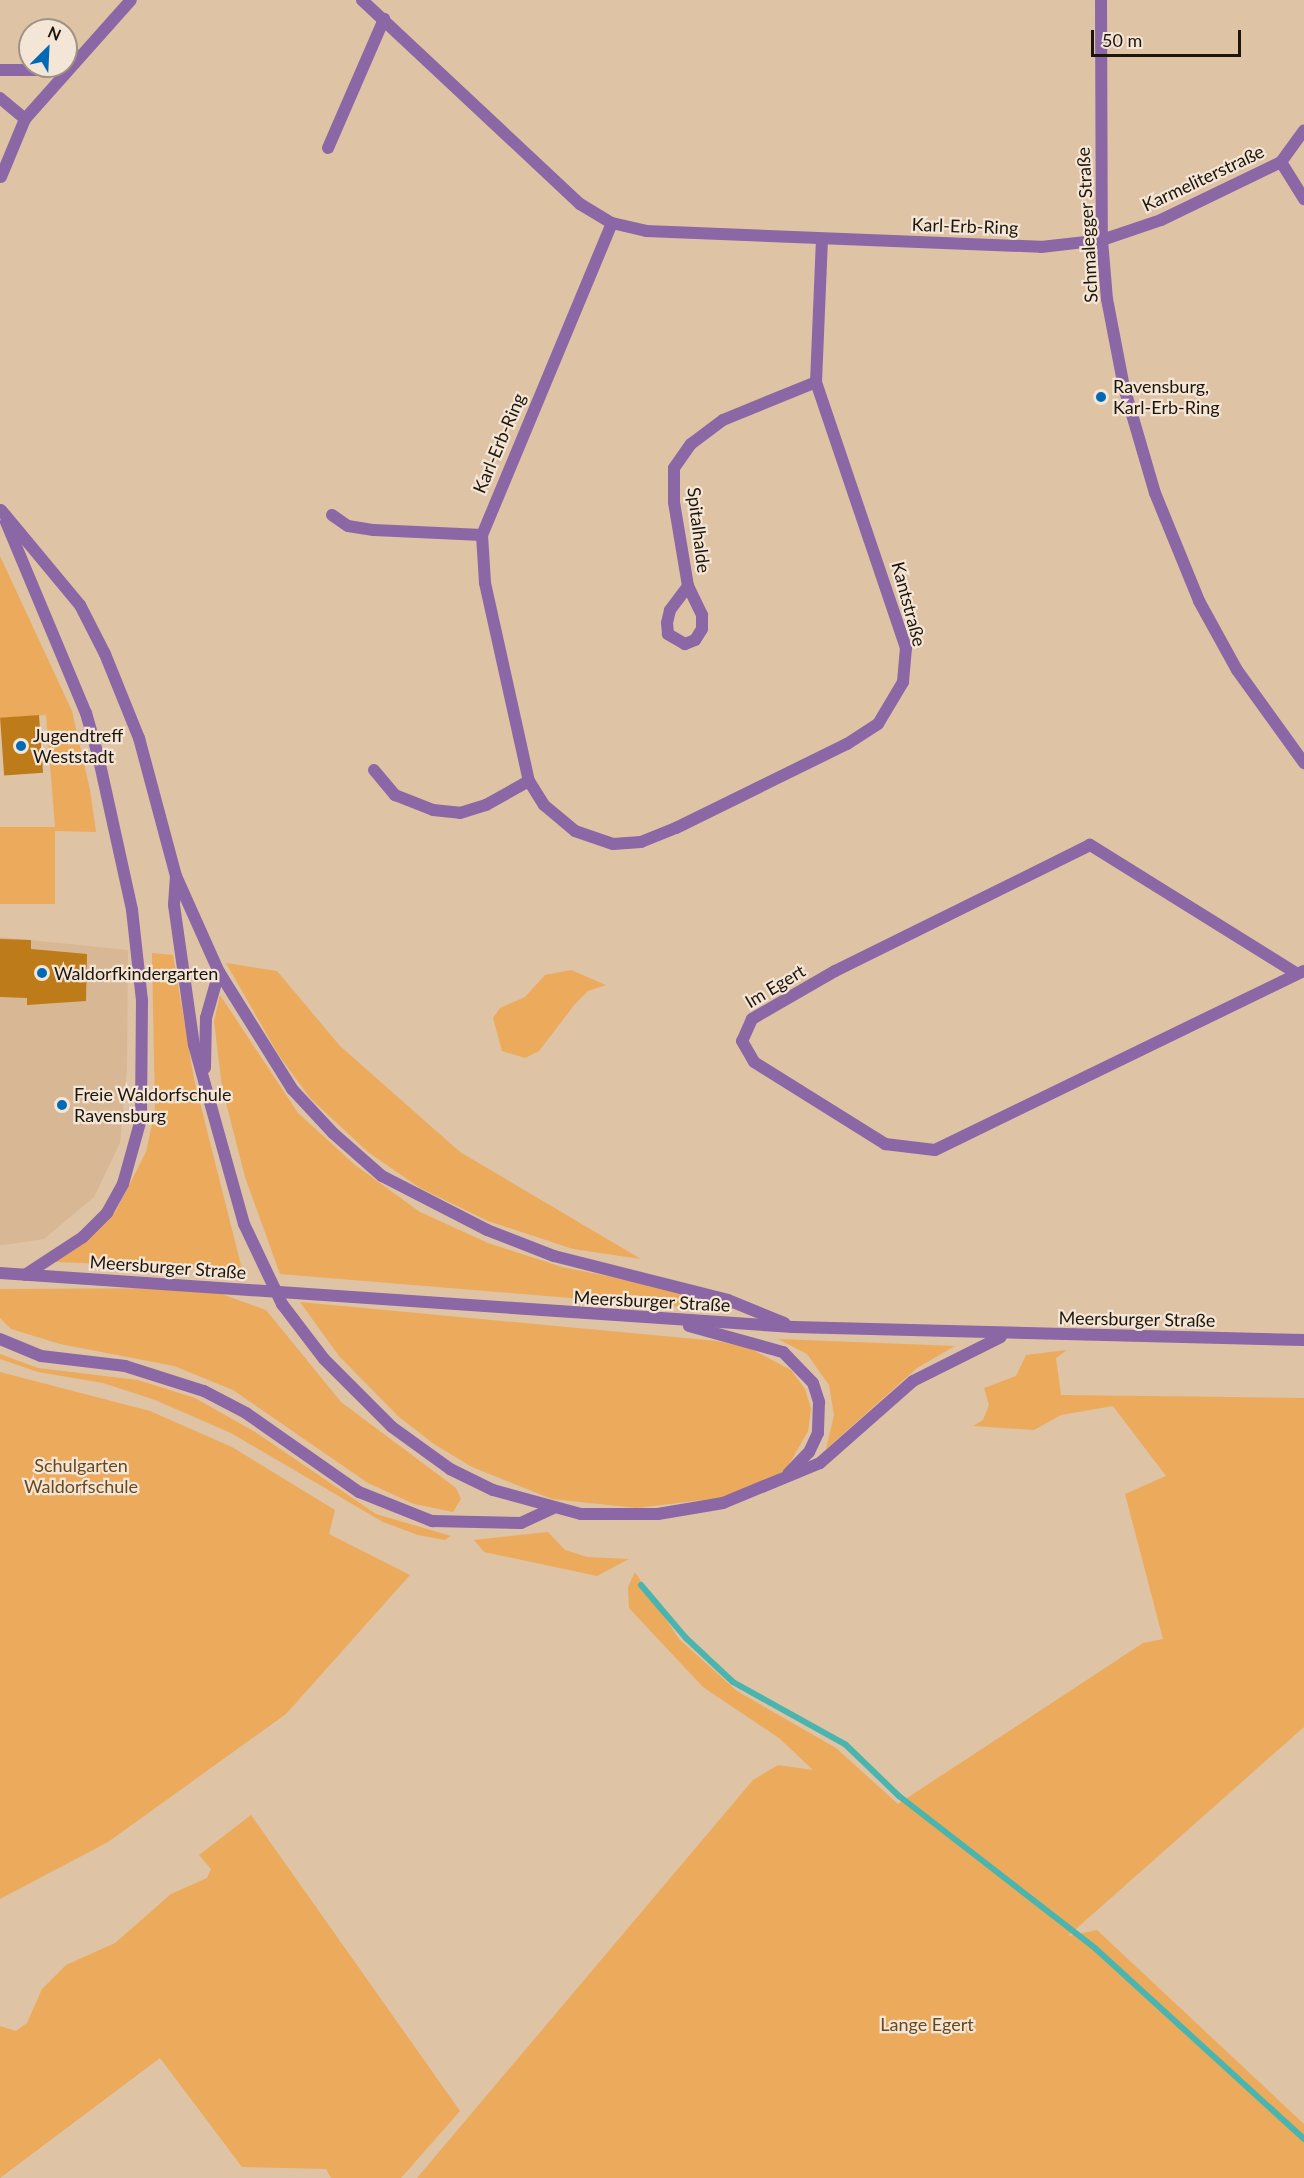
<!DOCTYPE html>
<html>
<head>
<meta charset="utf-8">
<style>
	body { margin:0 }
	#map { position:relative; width:1304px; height:2178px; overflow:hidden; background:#dec3a5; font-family:Lato,sans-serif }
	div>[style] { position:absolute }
	.built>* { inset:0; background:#d7b794 }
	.green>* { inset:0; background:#ecaa5c }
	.stream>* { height:6px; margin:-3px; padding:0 3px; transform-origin:3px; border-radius:3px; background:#49b5ae }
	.building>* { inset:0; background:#be7b19; transform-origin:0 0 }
	.minor>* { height:12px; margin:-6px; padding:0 6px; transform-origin:6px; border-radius:6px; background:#8b67a6 }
	.tertiary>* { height:12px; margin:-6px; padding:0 6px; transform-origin:6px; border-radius:6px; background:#8b67a6 }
	.dots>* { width:16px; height:16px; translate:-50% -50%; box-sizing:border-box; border:3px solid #f4e6d7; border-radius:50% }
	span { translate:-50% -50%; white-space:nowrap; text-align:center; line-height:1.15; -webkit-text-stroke:4.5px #f4e6d7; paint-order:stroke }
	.street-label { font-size:18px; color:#1f160b }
	.poi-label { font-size:18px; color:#1f160b }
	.left { translate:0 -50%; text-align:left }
	.park-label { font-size:18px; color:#6b481a }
	.north { position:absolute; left:18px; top:18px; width:60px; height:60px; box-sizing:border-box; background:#f4e6d7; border:2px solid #9f9385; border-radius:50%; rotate:24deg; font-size:16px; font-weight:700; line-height:24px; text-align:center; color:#1f160b }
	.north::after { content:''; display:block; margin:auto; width:21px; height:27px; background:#006ab6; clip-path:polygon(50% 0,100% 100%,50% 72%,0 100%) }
	.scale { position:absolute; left:1091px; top:30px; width:150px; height:27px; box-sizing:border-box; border:3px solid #1f160b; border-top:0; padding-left:8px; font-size:18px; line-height:21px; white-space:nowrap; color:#1f160b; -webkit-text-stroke:4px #f4e6d7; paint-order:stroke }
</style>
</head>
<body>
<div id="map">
	<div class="built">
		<i style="clip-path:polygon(0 937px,128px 950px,127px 1067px,120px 1143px,94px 1197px,44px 1239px,4px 1245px,0 1245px)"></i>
	</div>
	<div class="green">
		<i style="clip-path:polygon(0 556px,72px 711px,90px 790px,96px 832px,55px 831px,55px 904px,0 904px,0 827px,55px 827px,46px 715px,0 718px)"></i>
		<i style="clip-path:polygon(152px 953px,173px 955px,194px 1079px,242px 1269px,55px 1262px,116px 1211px,146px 1152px,155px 1111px)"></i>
		<i style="clip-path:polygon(226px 963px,277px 971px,340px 1046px,460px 1152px,641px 1259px,573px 1249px,488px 1221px,420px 1188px,368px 1152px,310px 1098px,278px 1054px)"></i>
		<i style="clip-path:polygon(571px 970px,606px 985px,588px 991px,575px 1004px,539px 1051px,525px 1058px,502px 1051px,493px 1018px,500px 1008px,525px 997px,545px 975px)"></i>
		<i style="clip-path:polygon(220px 995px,298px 1113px,355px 1165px,420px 1212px,488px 1243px,562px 1267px,728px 1300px,727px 1311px,280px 1274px,245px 1177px,222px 1087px,214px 1021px)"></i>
		<i style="clip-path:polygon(205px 1288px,266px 1310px,341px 1402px,456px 1488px,461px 1499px,453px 1512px,414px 1504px,368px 1483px,233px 1390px,174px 1366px,60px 1344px,11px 1329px,0 1318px,0 1289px)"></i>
		<i style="clip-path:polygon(300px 1302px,717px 1341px,749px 1348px,791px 1370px,805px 1389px,811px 1409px,808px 1431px,787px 1468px,766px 1483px,727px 1497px,637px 1508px,552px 1499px,472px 1467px,434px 1444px,399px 1417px,339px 1356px)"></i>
		<i style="clip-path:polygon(778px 1339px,955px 1346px,917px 1368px,826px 1449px,834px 1415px,829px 1385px,807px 1354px)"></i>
		<i style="clip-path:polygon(1067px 1350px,1056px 1358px,1061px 1395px,1304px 1398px,1304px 1727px,1068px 1936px,1097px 1930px,1304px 2124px,1304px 2178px,417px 2178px,753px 1780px,778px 1765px,813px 1770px,779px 1738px,703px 1687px,629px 1608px,628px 1587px,635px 1572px,679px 1639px,737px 1691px,836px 1748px,898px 1804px,1143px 1643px,1163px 1639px,1125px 1494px,1166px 1476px,1113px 1406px,1061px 1415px,1034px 1430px,973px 1426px,983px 1420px,989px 1405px,984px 1388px,1016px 1376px,1026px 1355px)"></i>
		<i style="clip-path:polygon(0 1354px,38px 1368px,138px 1380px,195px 1398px,255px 1432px,376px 1514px,451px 1536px,445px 1540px,418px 1535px,383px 1522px,231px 1433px,155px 1400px,103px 1383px,38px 1372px,0 1359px)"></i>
		<i style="clip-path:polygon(0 1372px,150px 1411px,232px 1447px,335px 1510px,329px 1534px,410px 1575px,286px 1714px,108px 1842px,0 1899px)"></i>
		<i style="clip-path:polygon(548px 1532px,565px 1550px,587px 1557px,629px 1559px,597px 1576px,484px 1552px,474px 1540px)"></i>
		<i style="clip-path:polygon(251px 1815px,460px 2111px,401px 2178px,331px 2178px,326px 2169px,242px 2167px,160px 2058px,0 2178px,0 2026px,16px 2031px,27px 2023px,42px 1989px,66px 1965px,115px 1943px,171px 1894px,207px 1878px,211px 1869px,199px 1855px)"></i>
	</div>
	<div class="stream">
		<i style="left:641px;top:1585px;width:70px;rotate:49.7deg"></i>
		<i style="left:686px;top:1638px;width:64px;rotate:43.1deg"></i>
		<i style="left:733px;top:1682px;width:129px;rotate:29.1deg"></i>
		<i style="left:846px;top:1745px;width:74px;rotate:43.9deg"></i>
		<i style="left:899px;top:1796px;width:249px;rotate:37.8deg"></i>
		<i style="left:1096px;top:1949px;width:282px;rotate:42.4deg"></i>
	</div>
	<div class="building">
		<i style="left:39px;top:715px;width:58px;height:39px;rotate:86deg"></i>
		<i style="clip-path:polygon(0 939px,31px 940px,31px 949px,87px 954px,86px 1001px,27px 1005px,27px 998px,0 997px)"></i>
	</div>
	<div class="minor">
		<i style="left:362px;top:0;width:299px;rotate:43.1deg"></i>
		<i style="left:580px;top:204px;width:37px;rotate:31deg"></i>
		<i style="left:612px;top:223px;width:35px;rotate:13deg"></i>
		<i style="left:646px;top:231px;width:395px;rotate:2.3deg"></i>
		<i style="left:1041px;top:247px;width:61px;rotate:-6.5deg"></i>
		<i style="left:1102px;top:240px;width:62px;rotate:-18.7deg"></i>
		<i style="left:1161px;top:220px;width:133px;rotate:-25.8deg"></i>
		<i style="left:1281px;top:162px;width:39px;rotate:-54deg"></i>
		<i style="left:0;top:70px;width:64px"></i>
		<i style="left:0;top:98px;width:33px;rotate:40deg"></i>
		<i style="left:328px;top:148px;width:141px;rotate:-66.5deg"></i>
		<i style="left:1281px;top:162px;width:44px;rotate:58.1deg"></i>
		<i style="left:1px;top:177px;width:63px;rotate:-67.5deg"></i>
		<i style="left:25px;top:119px;width:159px;rotate:-48.3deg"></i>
		<i style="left:612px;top:223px;width:338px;rotate:112.6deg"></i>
		<i style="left:482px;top:535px;width:48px;rotate:86.4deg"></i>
		<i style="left:485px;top:583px;width:203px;rotate:77.5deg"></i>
		<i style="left:529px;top:781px;width:28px;rotate:58deg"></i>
		<i style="left:544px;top:805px;width:40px;rotate:40deg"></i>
		<i style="left:575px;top:831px;width:40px;rotate:18.9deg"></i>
		<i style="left:613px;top:844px;width:28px;rotate:-4deg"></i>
		<i style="left:641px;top:842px;width:38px;rotate:-22deg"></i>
		<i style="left:676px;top:828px;width:191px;rotate:-26.2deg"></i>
		<i style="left:847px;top:744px;width:37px;rotate:-33deg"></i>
		<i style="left:878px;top:724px;width:49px;rotate:-59.2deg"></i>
		<i style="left:903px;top:682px;width:34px;rotate:-85deg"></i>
		<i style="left:906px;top:648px;width:281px;rotate:-108.7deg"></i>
		<i style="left:816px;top:382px;width:143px;rotate:-87.6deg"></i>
		<i style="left:332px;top:515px;width:19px;rotate:35deg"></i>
		<i style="left:348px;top:526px;width:26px;rotate:9deg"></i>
		<i style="left:374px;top:530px;width:108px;rotate:2.7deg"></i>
		<i style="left:688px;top:586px;width:32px;rotate:64deg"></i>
		<i style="left:702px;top:615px;width:14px;rotate:90deg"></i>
		<i style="left:702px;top:629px;width:13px;rotate:122deg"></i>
		<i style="left:695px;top:640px;width:11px;rotate:158deg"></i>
		<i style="left:685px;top:644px;width:20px;rotate:-150deg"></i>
		<i style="left:668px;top:634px;width:11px;rotate:-95deg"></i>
		<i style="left:667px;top:623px;width:13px;rotate:-77deg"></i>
		<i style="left:670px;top:610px;width:30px;rotate:-53deg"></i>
		<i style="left:688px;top:586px;width:85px;rotate:-99.5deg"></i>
		<i style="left:674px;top:502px;width:34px;rotate:-90deg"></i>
		<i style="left:674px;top:468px;width:29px;rotate:-55deg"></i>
		<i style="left:691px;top:444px;width:40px;rotate:-37deg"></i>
		<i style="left:723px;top:420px;width:100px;rotate:-22.2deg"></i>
		<i style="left:374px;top:770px;width:33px;rotate:50deg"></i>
		<i style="left:395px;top:795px;width:41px;rotate:21.5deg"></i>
		<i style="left:433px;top:810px;width:27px;rotate:6deg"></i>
		<i style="left:460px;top:813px;width:27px;rotate:-17deg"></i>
		<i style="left:486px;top:805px;width:49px;rotate:-29.2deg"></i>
		<i style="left:1296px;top:973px;width:243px;rotate:-148.1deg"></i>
		<i style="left:1090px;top:845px;width:284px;rotate:153.7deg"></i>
		<i style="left:835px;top:971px;width:96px;rotate:150deg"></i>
		<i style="left:752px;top:1019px;width:24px;rotate:114deg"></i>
		<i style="left:742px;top:1041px;width:24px;rotate:60deg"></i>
		<i style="left:754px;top:1062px;width:155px;rotate:32deg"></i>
		<i style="left:885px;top:1144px;width:50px;rotate:6.8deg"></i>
		<i style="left:935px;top:1150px;width:410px;rotate:-25.9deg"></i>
		<i style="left:0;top:1339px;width:44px;rotate:22.5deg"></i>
		<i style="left:41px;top:1356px;width:85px;rotate:6.8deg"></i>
		<i style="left:125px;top:1366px;width:83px;rotate:17.6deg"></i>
		<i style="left:204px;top:1391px;width:47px;rotate:27.6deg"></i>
		<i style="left:246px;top:1413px;width:138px;rotate:35deg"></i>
		<i style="left:359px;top:1492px;width:79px;rotate:21.7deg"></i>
		<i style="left:432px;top:1521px;width:89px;rotate:1.3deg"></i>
		<i style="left:521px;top:1523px;width:35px;rotate:-25deg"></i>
	</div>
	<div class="tertiary">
		<i style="left:1101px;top:0;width:240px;rotate:89.8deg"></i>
		<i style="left:1102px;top:240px;width:59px;rotate:85.2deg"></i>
		<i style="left:1107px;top:299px;width:90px;rotate:79.1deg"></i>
		<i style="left:1124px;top:387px;width:110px;rotate:73.7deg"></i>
		<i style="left:1155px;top:493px;width:117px;rotate:67.8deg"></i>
		<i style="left:1199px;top:601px;width:79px;rotate:61.2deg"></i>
		<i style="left:1237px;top:670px;width:115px;rotate:54.2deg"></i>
		<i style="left:1px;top:510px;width:124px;rotate:50.3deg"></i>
		<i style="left:80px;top:605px;width:55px;rotate:63deg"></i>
		<i style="left:105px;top:654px;width:91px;rotate:68deg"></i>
		<i style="left:139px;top:738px;width:143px;rotate:75deg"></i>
		<i style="left:176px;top:876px;width:105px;rotate:65.9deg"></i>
		<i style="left:219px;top:972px;width:138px;rotate:58deg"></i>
		<i style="left:292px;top:1089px;width:60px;rotate:47deg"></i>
		<i style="left:333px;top:1133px;width:65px;rotate:41.3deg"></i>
		<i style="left:382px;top:1176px;width:118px;rotate:27.2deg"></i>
		<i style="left:487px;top:1230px;width:72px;rotate:21.2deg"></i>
		<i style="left:554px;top:1256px;width:179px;rotate:14.2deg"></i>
		<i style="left:728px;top:1300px;width:61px;rotate:22.3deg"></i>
		<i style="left:6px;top:522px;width:207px;rotate:67.3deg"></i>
		<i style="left:86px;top:713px;width:44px;rotate:74.1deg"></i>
		<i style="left:98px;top:755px;width:159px;rotate:77.6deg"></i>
		<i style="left:132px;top:910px;width:91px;rotate:83.7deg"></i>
		<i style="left:142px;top:1000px;width:119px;rotate:90.5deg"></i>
		<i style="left:141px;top:1119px;width:67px;rotate:105.5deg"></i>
		<i style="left:123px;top:1184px;width:33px;rotate:119deg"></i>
		<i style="left:107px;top:1213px;width:34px;rotate:135deg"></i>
		<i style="left:83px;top:1237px;width:69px;rotate:146.8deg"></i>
		<i style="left:176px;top:876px;width:29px;rotate:94deg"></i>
		<i style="left:174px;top:905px;width:141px;rotate:81.9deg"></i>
		<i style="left:194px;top:1045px;width:186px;rotate:74.4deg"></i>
		<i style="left:244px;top:1224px;width:89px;rotate:64.6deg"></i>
		<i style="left:282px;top:1304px;width:69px;rotate:52.6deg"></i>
		<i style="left:324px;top:1359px;width:96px;rotate:45deg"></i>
		<i style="left:392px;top:1427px;width:72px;rotate:35.9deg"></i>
		<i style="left:450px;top:1469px;width:48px;rotate:26deg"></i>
		<i style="left:493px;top:1490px;width:91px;rotate:15.3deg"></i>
		<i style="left:581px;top:1514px;width:77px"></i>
		<i style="left:658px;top:1514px;width:66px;rotate:-9.6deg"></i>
		<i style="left:723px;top:1503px;width:105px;rotate:-22.4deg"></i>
		<i style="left:820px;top:1463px;width:124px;rotate:-41.4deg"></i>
		<i style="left:913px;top:1381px;width:98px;rotate:-26.6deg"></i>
		<i style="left:205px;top:1068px;width:50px;rotate:-88.9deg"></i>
		<i style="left:206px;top:1018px;width:48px;rotate:-74.2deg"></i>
		<i style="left:0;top:1273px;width:795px;rotate:3.9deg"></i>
		<i style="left:793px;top:1327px;width:511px;rotate:1.46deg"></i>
		<i style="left:689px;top:1326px;width:98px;rotate:15.5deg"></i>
		<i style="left:783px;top:1352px;width:43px;rotate:45.9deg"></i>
		<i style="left:813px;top:1383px;width:20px;rotate:72deg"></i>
		<i style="left:819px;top:1402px;width:31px;rotate:92deg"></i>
		<i style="left:818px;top:1433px;width:21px;rotate:115deg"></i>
		<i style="left:809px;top:1452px;width:30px;rotate:134deg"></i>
	</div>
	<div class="dots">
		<i style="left:1101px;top:397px;background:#006ab6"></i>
		<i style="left:21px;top:746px;background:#006ab6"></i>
		<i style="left:42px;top:973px;background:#006ab6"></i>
		<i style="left:62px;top:1105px;background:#006ab6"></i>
	</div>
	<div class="street-label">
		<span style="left:1203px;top:178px;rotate:-25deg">Karmeliterstraße</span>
		<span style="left:1087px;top:225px;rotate:-93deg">Schmalegger Straße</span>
		<span style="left:965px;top:226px;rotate:2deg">Karl-Erb-Ring</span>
		<span style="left:499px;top:443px;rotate:-67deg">Karl-Erb-Ring</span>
		<span style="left:699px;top:530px;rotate:83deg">Spitalhalde</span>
		<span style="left:909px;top:604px;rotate:75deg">Kantstraße</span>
		<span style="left:775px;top:986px;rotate:-31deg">Im Egert</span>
		<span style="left:168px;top:1267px;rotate:4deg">Meersburger Straße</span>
		<span style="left:652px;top:1301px;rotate:3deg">Meersburger Straße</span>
		<span style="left:1137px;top:1319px;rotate:1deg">Meersburger Straße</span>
	</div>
	<div class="poi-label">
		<span class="left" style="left:1113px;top:397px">Ravensburg,<br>Karl-Erb-Ring</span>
		<span class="left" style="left:33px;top:746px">Jugendtreff<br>Weststadt</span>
		<span class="left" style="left:54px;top:973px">Waldorfkindergarten</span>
		<span class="left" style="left:74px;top:1105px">Freie Waldorfschule<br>Ravensburg</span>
	</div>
	<div class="park-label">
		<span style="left:81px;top:1476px">Schulgarten<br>Waldorfschule</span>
		<span style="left:927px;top:2024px">Lange Egert</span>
	</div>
	<div class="north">N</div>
	<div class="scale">50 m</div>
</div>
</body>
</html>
